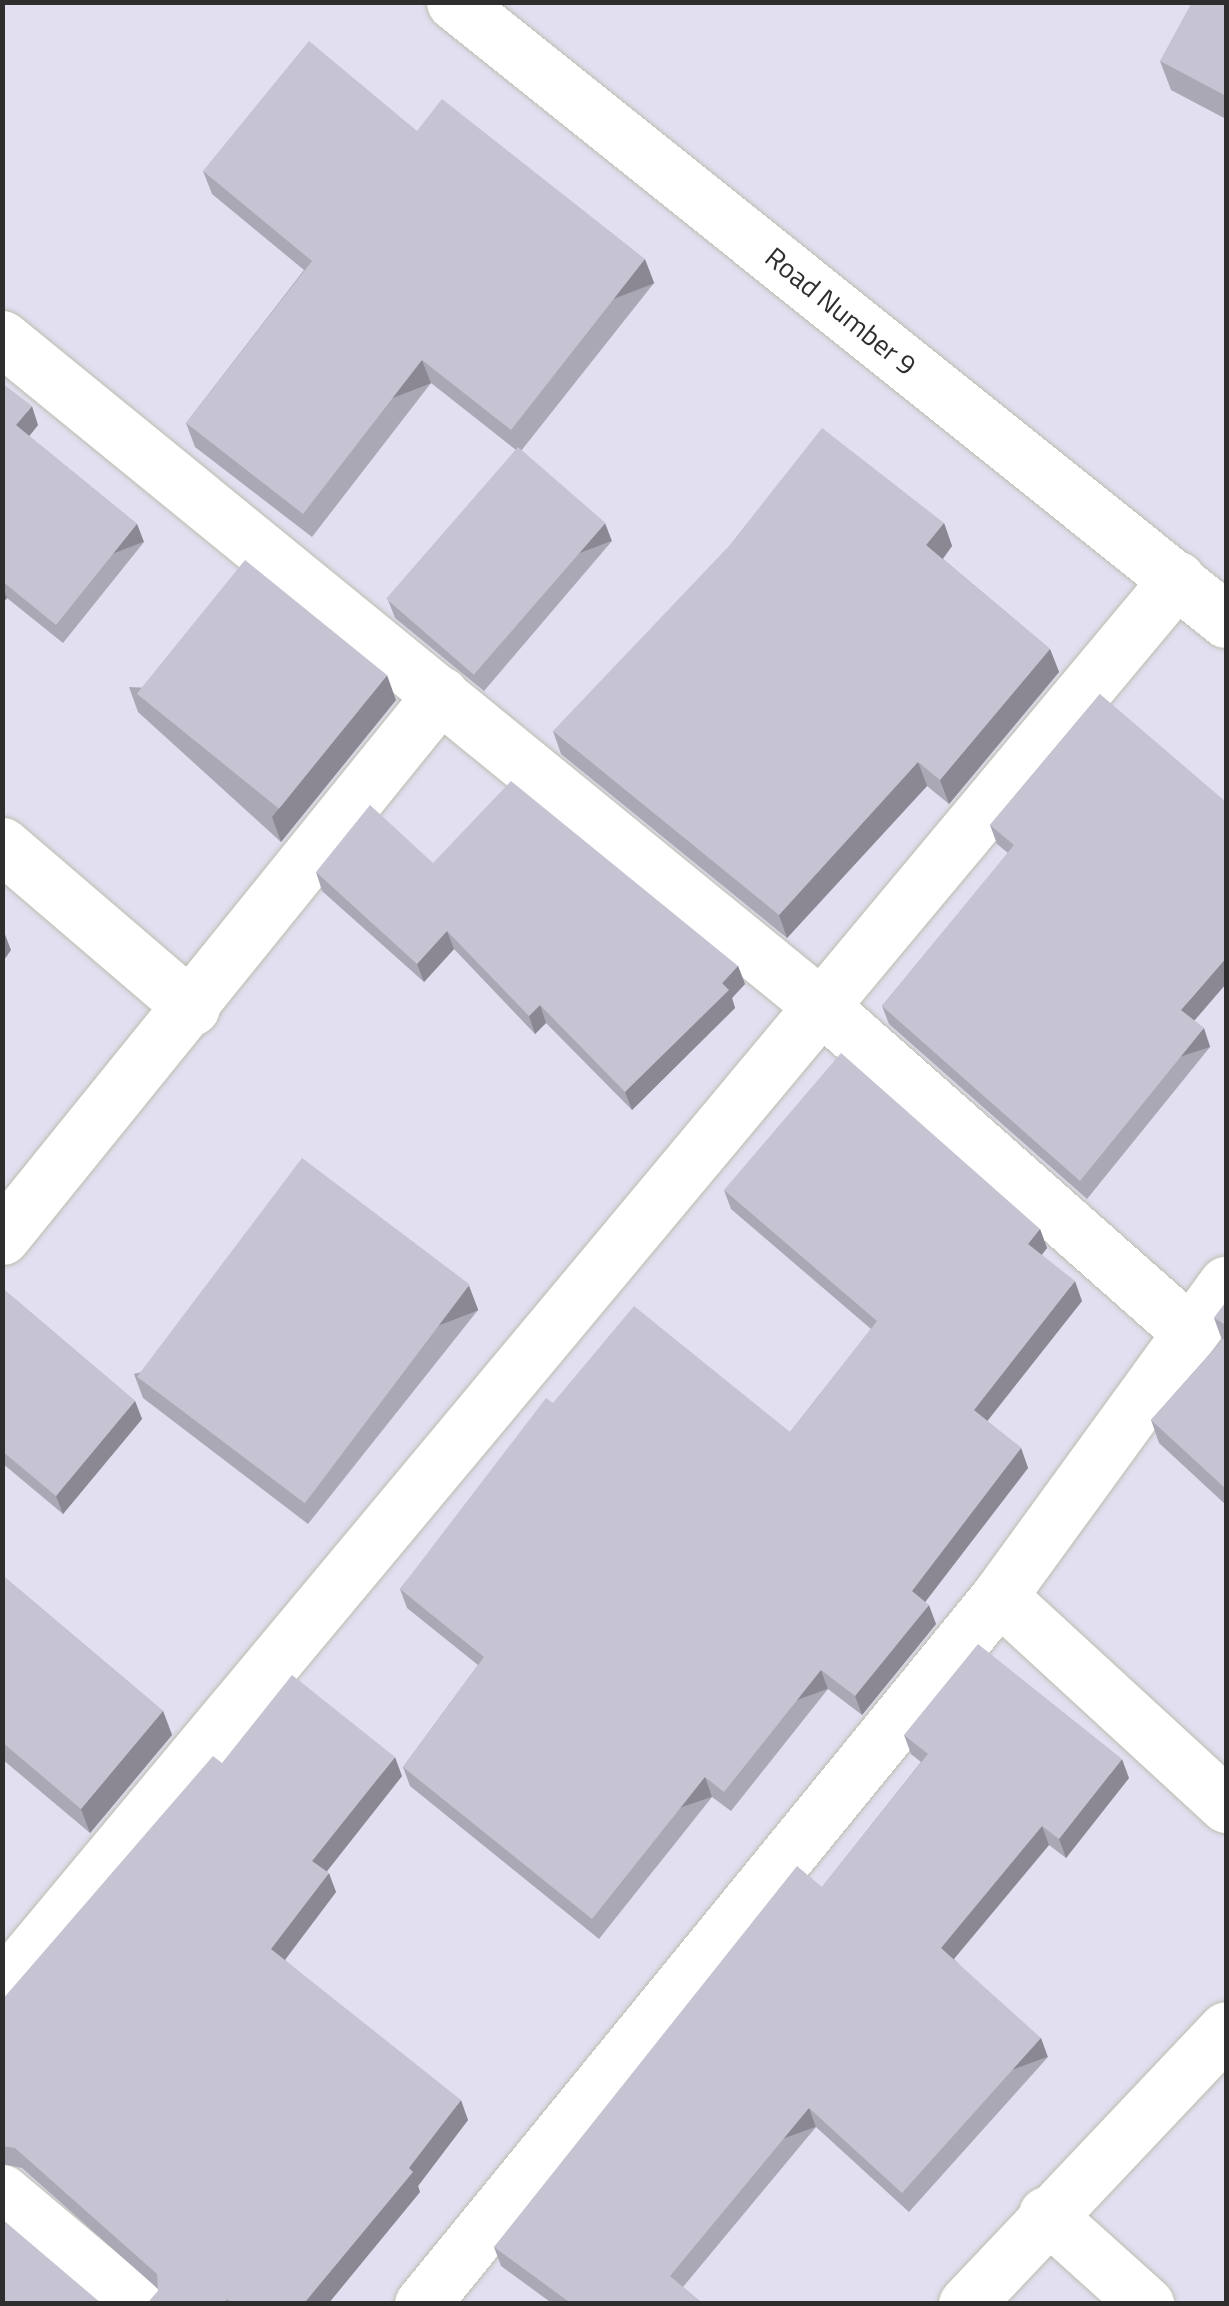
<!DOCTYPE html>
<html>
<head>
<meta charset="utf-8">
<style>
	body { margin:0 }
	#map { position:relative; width:1229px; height:2306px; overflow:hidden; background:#e1dff0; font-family:"Titillium Web",sans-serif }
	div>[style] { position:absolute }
	.roads { filter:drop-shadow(0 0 2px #babeaf) drop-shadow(0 0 2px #babeaf) }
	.street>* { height:55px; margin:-27.5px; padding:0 27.5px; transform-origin:27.5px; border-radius:27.5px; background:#fff }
	.secondary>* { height:55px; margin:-27.5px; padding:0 27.5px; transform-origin:27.5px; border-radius:27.5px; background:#fff }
	.wall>* { inset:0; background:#aaa8b5 }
	.shaded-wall>* { inset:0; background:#8b8893; transform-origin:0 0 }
	.building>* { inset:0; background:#c6c3d2; transform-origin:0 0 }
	span { translate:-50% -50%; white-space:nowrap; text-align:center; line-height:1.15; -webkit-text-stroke:8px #fff; paint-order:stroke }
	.street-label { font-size:28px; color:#2e2e2e }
	.frame { position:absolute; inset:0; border:5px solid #2e2e2e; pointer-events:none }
</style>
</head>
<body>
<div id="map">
	<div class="roads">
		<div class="street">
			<i style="left:2px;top:338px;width:1057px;rotate:39.2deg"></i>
			<i style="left:821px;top:1006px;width:492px;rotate:41.5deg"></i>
			<i style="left:2px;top:845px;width:250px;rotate:40.6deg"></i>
			<i style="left:2px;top:1237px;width:698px;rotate:-51.05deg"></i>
			<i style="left:999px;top:1596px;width:309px;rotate:42.6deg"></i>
			<i style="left:2px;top:1988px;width:1835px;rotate:-50.17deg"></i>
			<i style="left:2px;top:2192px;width:174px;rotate:40.1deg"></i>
			<i style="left:1046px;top:2214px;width:135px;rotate:42deg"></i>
			<i style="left:422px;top:2304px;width:913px;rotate:-50.82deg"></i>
			<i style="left:999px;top:1596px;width:386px;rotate:-54deg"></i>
			<i style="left:966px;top:2304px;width:378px;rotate:-46.6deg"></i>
		</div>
		<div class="secondary">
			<i style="left:454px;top:2px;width:989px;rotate:38.68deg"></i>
		</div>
	</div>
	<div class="wall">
		<i style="clip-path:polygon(1226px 2px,1226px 119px,1171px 90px,1160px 61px)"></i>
		<i style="clip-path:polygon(417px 131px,654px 283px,521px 451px,612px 541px,484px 691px,395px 618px,388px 600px,516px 450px,431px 383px,312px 537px,195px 447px,186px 423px,304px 270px,212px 194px,203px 171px)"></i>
		<i style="clip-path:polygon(2px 383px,38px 425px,29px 436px,137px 524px,144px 542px,63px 643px,7px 598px,2px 604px)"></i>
		<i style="clip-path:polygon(944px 523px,952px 546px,943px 559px,1050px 649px,1059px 672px,949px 804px,927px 786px,787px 938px,561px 754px,553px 731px)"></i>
		<i style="clip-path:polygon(129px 687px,396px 700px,281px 842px,138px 712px)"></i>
		<i style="clip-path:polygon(1100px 694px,1194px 1021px,1210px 1047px,1087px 1199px,889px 1024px,882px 1006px,1008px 853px,997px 844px,990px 825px)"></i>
		<i style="clip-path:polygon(433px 863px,738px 966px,745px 984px,732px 998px,735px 1008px,632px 1110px,546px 1023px,535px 1034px,454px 949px,424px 982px,322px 891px,316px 872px)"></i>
		<i style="clip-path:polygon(724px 1190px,1040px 1229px,1047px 1248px,1042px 1255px,1082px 1301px,987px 1421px,1021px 1448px,1028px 1468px,925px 1602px,936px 1624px,862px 1715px,828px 1689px,731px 1811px,712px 1797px,599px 1939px,410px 1786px,403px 1767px,478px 1665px,407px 1608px,400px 1589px,553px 1403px,790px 1432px,871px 1329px,731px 1209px)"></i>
		<i style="clip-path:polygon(469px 1286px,478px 1310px,308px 1524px,143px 1398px,134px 1374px)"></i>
		<i style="clip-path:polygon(2px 1288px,135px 1401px,142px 1419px,63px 1514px,2px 1463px)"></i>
		<i style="clip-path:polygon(1226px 1302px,1226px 1505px,1159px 1443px,1151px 1420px,1222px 1340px,1214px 1318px)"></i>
		<i style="clip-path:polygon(2px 1575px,163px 1711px,172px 1735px,90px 1833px,2px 1759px)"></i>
		<i style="clip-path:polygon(904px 1735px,1129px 1778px,1066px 1858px,1049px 1845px,954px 1959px,1048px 2057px,909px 2212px,816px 2127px,683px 2287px,703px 2304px,553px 2304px,501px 2266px,494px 2247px,822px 1887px,921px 1762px,911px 1754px)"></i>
		<i style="clip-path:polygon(222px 1763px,402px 1776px,327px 1871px,336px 1892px,285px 1960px,468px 2120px,418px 2186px,420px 2192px,328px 2304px,147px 2304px,158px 2291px,158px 2289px,22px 2168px,2px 2164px,2px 2000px)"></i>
	</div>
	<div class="shaded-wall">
		<i style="left:645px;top:259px;width:26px;height:217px;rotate:69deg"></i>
		<i style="left:422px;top:360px;width:25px;height:195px;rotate:69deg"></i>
		<i style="clip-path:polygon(32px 406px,38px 425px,23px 444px,16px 425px)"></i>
		<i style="left:605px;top:523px;width:19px;height:196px;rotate:69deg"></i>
		<i style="clip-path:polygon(944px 523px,952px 546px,935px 569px,926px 545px)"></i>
		<i style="left:137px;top:524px;width:19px;height:129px;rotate:69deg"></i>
		<i style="clip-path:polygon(2px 585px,7px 598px,2px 604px)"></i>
		<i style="clip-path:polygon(1050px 649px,1059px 672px,949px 804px,940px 780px)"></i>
		<i style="clip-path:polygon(387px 675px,396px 700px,281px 842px,272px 817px)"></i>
		<i style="clip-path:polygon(918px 762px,927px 786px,787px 938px,779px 915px)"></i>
		<i style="clip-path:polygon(447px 931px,454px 949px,424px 982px,417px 964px)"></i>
		<i style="clip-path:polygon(4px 932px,11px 950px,2px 963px,2px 935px)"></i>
		<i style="clip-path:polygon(1226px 958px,1226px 984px,1188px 1028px,1181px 1010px)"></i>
		<i style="clip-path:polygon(738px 966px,745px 984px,732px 998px,735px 1008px,632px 1110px,625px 1092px)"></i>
		<i style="clip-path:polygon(540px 1005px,546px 1023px,535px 1034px,529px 1016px)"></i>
		<i style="left:1204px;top:1028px;width:20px;height:197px;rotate:72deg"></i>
		<i style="clip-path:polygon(1040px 1229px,1047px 1248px,1035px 1263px,1028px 1244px)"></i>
		<i style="clip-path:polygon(1075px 1281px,1082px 1301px,981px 1429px,974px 1410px)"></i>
		<i style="left:469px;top:1286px;width:26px;height:273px;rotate:69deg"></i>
		<i style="clip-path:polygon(135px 1401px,142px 1419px,63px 1514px,56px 1496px)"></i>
		<i style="clip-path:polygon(1021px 1448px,1028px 1468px,919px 1610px,912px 1591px)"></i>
		<i style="clip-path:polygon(929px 1605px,936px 1624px,862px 1715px,855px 1696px)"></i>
		<i style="left:821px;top:1670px;width:20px;height:156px;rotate:70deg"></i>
		<i style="clip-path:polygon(163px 1711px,172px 1735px,90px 1833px,81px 1809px)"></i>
		<i style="clip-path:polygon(395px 1757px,402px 1776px,320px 1880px,312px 1861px)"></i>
		<i style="clip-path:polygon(1122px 1759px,1129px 1778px,1066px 1858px,1059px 1839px)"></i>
		<i style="left:705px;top:1777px;width:21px;height:181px;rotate:71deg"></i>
		<i style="clip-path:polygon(1042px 1826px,1049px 1845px,948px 1966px,941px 1948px)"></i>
		<i style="clip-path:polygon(329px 1873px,336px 1892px,278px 1969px,271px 1949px)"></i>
		<i style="left:1041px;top:2038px;width:20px;height:208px;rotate:70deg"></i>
		<i style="clip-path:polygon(461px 2100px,468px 2120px,418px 2186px,420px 2192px,328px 2304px,308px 2304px,306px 2301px)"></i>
		<i style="left:809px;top:2108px;width:20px;height:218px;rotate:70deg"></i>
	</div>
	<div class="building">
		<i style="clip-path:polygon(1192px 2px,1226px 2px,1226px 96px,1160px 61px)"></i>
		<i style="clip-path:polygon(309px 41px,417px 131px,442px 99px,645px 259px,511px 430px,422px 360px,303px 514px,186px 423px,312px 261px,203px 171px)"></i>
		<i style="clip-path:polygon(2px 383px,32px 406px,16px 425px,137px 524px,56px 625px,2px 581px)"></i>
		<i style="clip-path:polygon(822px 428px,944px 523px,926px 545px,1050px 649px,940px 780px,918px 762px,779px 915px,553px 731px,729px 546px)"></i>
		<i style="left:518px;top:447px;width:116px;height:201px;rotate:41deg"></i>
		<i style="left:245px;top:560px;width:183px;height:172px;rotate:39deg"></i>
		<i style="clip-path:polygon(1100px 694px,1226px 802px,1226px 958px,1181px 1010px,1204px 1028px,1080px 1181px,882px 1006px,1014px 845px,990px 825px)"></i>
		<i style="clip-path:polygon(511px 781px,738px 966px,722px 983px,729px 990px,625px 1092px,540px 1005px,529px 1016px,447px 931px,417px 964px,316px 872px,370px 805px,433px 863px)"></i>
		<i style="clip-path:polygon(841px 1053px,1040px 1229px,1028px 1244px,1075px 1281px,974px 1410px,1021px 1448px,912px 1591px,929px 1605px,855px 1696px,821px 1670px,724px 1792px,705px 1777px,592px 1919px,403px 1767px,484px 1657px,400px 1589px,546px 1398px,553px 1403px,634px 1306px,790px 1432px,877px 1321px,724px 1190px)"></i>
		<i style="left:302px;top:1158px;width:210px;height:274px;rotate:37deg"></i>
		<i style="clip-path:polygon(2px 1288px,135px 1401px,56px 1496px,2px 1451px)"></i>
		<i style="clip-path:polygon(1226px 1302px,1226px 1325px,1214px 1318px)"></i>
		<i style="clip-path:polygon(1226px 1336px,1226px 1489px,1151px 1420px)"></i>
		<i style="clip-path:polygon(2px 1575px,163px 1711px,81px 1809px,2px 1742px)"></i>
		<i style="clip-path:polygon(978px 1644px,1122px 1759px,1059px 1839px,1042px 1826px,941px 1948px,1041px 2038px,902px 2193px,809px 2108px,670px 2276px,703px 2304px,572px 2304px,494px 2247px,797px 1866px,822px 1887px,928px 1754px,904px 1735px)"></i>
		<i style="clip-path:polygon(292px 1675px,395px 1757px,312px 1861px,329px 1873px,271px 1949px,461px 2100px,409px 2168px,413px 2172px,306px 2301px,311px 2304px,232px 2304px,227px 2299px,223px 2304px,147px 2304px,158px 2291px,157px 2274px,15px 2148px,2px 2146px,2px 2000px,213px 1756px,222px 1763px)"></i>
		<i style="clip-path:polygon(2px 2219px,102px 2304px,2px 2304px)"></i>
	</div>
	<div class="street-label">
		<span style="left:841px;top:311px;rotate:39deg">Road Number 9</span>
	</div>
	<div class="frame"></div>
</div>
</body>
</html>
